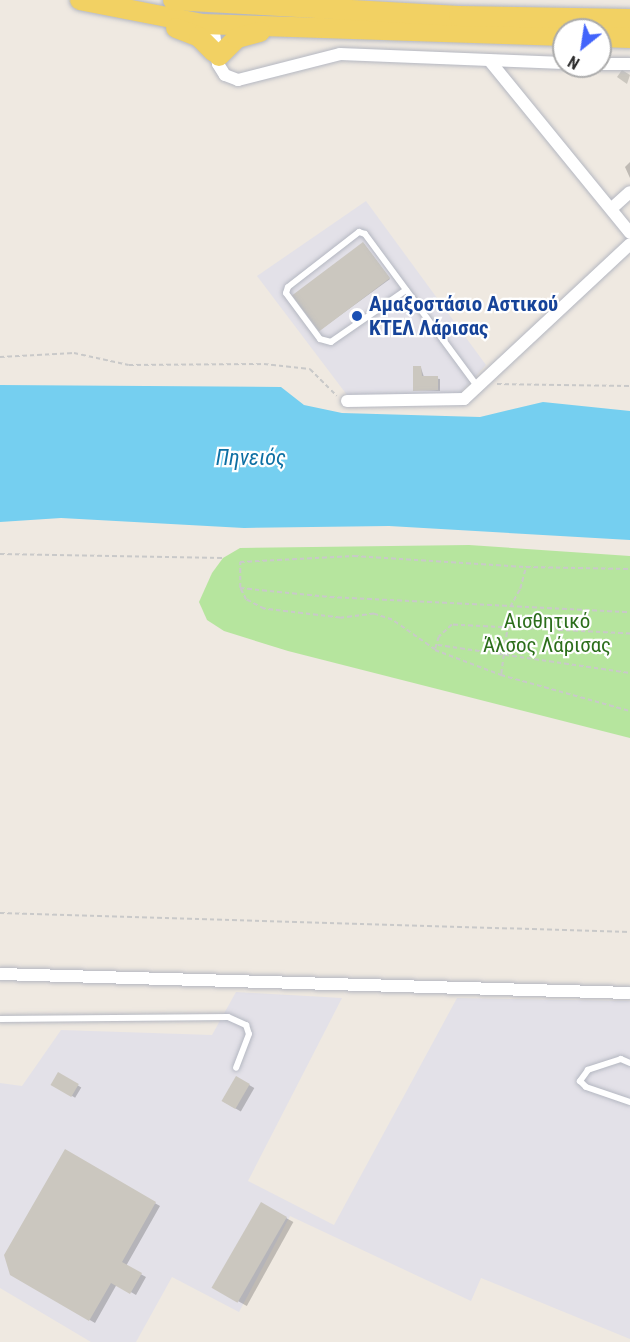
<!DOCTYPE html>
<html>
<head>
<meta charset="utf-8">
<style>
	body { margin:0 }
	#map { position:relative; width:630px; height:1342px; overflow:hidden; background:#efe9e1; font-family:"Roboto Condensed",sans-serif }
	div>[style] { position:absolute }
	.industrial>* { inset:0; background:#e3e1e8 }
	.green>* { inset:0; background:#b6e59e }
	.water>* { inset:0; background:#75cff0 }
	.shadow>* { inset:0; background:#0003; transform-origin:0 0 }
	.building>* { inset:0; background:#cbc7bf; transform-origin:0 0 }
	.path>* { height:1.5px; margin-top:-0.75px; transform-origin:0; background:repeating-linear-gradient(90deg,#c9c9c9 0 4.5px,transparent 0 7.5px) }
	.roads { filter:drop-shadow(0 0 2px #b4b7c1) drop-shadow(0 0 2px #b4b7c1) }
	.service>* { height:6px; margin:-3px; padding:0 3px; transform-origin:3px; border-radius:3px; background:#fff }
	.minor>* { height:12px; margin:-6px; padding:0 6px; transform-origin:6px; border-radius:6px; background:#fff }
	.primary>* { height:20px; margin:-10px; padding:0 10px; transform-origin:10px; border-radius:10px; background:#f2d163 }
	.dots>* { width:16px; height:16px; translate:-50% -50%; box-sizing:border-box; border:3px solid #fff; border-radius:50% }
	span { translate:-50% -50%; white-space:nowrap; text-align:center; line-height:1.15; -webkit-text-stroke:4.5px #fff; paint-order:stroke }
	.transit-label { font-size:21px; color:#164399; font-weight:700 }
	.left { translate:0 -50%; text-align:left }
	.park-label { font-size:21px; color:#2c6e1b }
	.water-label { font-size:22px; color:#0d6fa3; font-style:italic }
	.north { position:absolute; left:552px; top:18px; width:60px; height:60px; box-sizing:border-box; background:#fff; border:2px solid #ababab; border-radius:50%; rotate:210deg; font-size:16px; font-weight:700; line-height:24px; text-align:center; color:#2e2e2e }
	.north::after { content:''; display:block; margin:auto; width:21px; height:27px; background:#4264fb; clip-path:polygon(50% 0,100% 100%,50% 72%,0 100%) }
</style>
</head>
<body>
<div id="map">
	<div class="industrial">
		<i style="clip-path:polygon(366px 201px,486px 365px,458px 395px,347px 395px,257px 276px)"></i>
		<i style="clip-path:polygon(236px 992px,342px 998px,248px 1181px,334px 1225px,457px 998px,630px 1001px,630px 1339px,481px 1278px,471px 1301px,290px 1216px,239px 1312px,172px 1277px,136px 1342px,91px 1342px,0 1288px,0 1083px,22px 1086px,61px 1030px,212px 1035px)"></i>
	</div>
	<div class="green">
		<i style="clip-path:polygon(469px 545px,630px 556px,630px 738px,288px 651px,224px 631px,207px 620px,199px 602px,212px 573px,223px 558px,240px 548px)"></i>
	</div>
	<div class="water">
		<i style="clip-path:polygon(0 385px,281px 387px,304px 405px,342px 413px,480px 417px,543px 402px,630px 411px,630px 540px,389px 526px,244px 528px,61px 518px,0 522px)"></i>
	</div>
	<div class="shadow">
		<i style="clip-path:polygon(630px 162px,630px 178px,625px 167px)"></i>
		<i style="clip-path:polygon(364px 244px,390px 279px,320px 330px,319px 330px)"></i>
		<i style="clip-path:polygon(421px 368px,424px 377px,440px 379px,440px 391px,415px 390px)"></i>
		<i style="left:59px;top:1074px;width:26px;height:12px;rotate:31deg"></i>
		<i style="left:237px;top:1078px;width:20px;height:27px;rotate:30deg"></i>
		<i style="clip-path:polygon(65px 1152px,160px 1206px,126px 1266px,146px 1277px,136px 1295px,117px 1284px,95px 1323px,11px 1274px)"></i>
		<i style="left:261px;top:1204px;width:37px;height:96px;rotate:29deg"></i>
	</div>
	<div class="building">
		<i style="clip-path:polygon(622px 70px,630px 75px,627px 84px,617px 77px)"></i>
		<i style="left:363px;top:242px;width:45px;height:89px;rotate:53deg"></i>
		<i style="clip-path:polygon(413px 366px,421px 366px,422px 376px,438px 376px,438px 390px,413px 391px)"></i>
		<i style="left:58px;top:1072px;width:24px;height:15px;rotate:30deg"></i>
		<i style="left:236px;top:1076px;width:16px;height:29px;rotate:30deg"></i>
		<i style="clip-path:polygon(65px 1149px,156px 1202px,122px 1262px,142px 1273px,130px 1294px,111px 1283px,89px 1321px,10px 1275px,4px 1255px)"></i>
		<i style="left:261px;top:1202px;width:30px;height:99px;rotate:30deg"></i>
	</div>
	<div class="path">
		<i style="left:0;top:357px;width:74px;rotate:-3.1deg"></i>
		<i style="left:74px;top:353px;width:56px;rotate:12.3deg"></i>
		<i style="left:129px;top:365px;width:135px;rotate:-0.4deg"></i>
		<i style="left:264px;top:364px;width:46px;rotate:6.2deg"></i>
		<i style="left:310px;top:369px;width:38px;rotate:45deg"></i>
		<i style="left:497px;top:384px;width:133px;rotate:0.9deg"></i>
		<i style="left:0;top:554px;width:223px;rotate:1deg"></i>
		<i style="left:240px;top:588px;width:26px;rotate:-90deg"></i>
		<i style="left:240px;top:562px;width:114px;rotate:-3deg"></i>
		<i style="left:354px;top:556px;width:172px;rotate:3.7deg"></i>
		<i style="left:630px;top:634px;width:178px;rotate:-177.1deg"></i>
		<i style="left:452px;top:625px;width:18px;rotate:137deg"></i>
		<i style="left:439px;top:637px;width:14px;rotate:107deg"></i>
		<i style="left:435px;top:650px;width:71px;rotate:20.7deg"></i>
		<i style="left:501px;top:675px;width:134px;rotate:15.6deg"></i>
		<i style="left:438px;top:645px;width:194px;rotate:8.3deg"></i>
		<i style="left:435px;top:650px;width:52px;rotate:-145.1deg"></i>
		<i style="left:392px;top:620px;width:19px;rotate:-162deg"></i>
		<i style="left:374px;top:614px;width:34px;rotate:173deg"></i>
		<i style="left:340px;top:618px;width:77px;rotate:-173.2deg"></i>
		<i style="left:264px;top:609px;width:20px;rotate:-153deg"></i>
		<i style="left:246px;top:600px;width:13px;rotate:-117deg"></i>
		<i style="left:240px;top:588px;width:90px;rotate:5.7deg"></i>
		<i style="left:330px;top:597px;width:300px;rotate:2.9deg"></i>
		<i style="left:501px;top:674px;width:68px;rotate:-82.3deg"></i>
		<i style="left:510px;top:607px;width:21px;rotate:-61deg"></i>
		<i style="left:520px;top:589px;width:23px;rotate:-75deg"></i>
		<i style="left:526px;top:567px;width:104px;rotate:1.1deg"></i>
		<i style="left:0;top:913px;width:630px;rotate:1.73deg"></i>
	</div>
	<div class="roads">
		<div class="service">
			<i style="left:406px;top:290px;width:91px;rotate:145.3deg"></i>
			<i style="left:331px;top:342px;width:11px;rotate:-165deg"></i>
			<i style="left:320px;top:339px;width:57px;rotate:-126.5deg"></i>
			<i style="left:286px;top:293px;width:6px;rotate:-72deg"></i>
			<i style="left:288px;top:287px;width:90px;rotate:-37.8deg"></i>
			<i style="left:359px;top:232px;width:6px;rotate:18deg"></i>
			<i style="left:365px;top:234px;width:189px;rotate:53.6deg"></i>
			<i style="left:0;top:1019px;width:228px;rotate:-0.5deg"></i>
			<i style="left:228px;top:1017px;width:20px;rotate:24deg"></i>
			<i style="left:246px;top:1025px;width:9px;rotate:72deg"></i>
			<i style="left:249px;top:1034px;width:36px;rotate:111deg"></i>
			<i style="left:630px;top:1063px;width:10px;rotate:-156deg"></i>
			<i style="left:621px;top:1059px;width:35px;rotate:162deg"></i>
			<i style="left:588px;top:1070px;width:14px;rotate:126deg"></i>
			<i style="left:580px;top:1081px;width:8px;rotate:45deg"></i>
			<i style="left:586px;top:1087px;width:46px;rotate:18.8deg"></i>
		</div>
		<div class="minor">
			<i style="left:213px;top:24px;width:40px;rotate:82.9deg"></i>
			<i style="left:218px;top:64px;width:13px;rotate:58deg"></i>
			<i style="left:225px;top:75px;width:14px;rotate:21deg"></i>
			<i style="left:238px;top:80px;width:105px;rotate:-14.3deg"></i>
			<i style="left:340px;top:54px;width:224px;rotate:2.3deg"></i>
			<i style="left:489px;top:60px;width:223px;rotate:50.8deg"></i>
			<i style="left:600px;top:64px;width:30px"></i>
			<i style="left:611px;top:209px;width:25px;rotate:-42deg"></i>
			<i style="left:347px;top:401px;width:117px;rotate:-1deg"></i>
			<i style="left:464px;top:399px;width:227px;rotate:-43deg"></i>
			<i style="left:0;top:974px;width:630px;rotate:1.73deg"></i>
		</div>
		<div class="primary">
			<i style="left:80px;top:0;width:124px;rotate:11.1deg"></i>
			<i style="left:202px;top:24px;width:362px;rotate:1.9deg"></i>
			<i style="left:173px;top:0;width:286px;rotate:3.2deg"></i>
			<i style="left:459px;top:16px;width:171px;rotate:1deg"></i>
			<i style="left:176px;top:28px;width:25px;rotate:21deg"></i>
			<i style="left:199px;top:37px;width:21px;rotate:45deg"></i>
			<i style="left:600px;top:37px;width:30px;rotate:2deg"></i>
			<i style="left:219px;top:56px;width:25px;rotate:-45deg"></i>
			<i style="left:237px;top:38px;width:24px;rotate:-15deg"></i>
		</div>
	</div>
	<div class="dots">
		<i style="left:357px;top:316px;background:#1a4fb4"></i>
	</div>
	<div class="transit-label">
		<span class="left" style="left:369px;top:316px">Αμαξοστάσιο Αστικού<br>ΚΤΕΛ Λάρισας</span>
	</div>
	<div class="park-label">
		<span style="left:547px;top:633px">Αισθητικό<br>Άλσος Λάρισας</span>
	</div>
	<div class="water-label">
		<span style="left:251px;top:458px">Πηνειός</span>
	</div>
	<div class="north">N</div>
</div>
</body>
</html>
